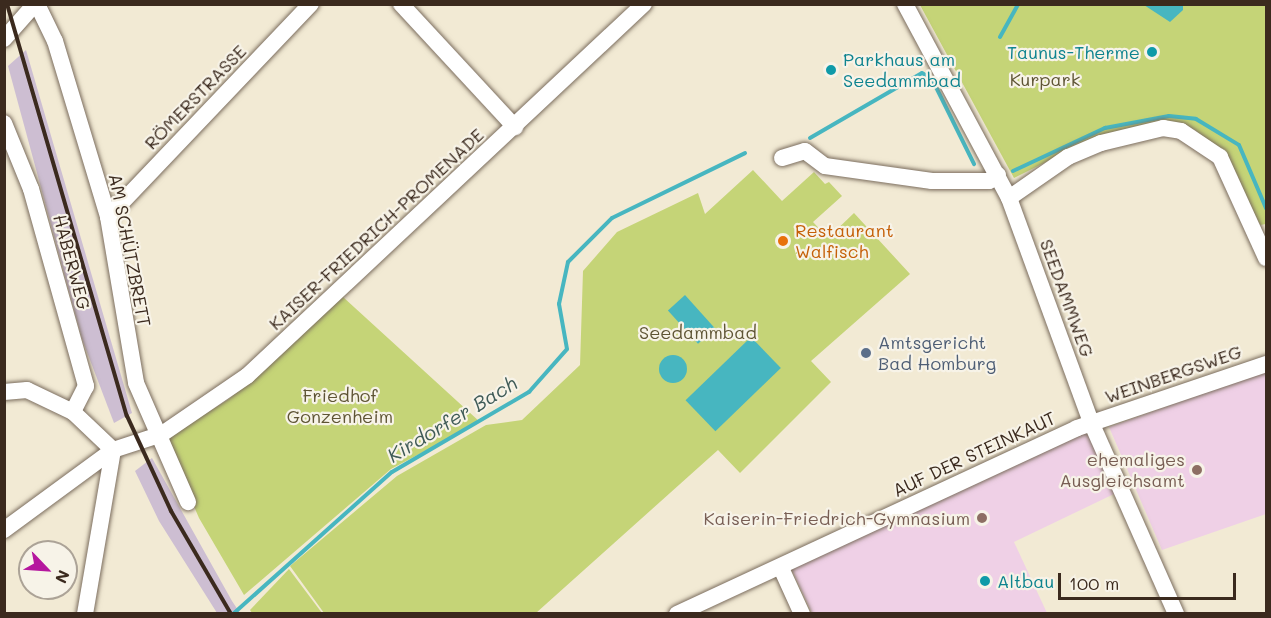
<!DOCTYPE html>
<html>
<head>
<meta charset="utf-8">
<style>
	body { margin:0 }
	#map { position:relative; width:1271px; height:618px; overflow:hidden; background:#f2ead4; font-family:Mali,sans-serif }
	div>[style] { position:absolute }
	.built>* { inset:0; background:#efd0e6 }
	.industrial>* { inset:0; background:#cdbed2 }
	.green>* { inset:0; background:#c5d477 }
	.water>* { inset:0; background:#47b6c0; transform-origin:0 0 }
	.round { border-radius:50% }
	.stream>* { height:4px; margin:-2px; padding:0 2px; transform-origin:2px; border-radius:2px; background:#47b6c0 }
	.roads { filter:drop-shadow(0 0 2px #7b6d5e) drop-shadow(0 0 2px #7b6d5e) }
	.minor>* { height:16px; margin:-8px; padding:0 8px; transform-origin:8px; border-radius:8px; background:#fff }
	.rail>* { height:4px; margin:-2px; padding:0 2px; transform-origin:2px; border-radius:2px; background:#3b2a1e }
	.dots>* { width:16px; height:16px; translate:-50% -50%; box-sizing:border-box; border:3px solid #f7f3e8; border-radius:50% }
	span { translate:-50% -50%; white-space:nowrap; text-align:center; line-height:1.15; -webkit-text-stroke:4.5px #f7f3e8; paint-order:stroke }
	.culture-label { font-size:18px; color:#0d838f }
	.right { translate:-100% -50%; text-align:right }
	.left { translate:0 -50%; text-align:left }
	.park-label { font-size:18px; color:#5e5434 }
	.street-label { font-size:18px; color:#3b2a1e }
	.food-label { font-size:18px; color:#c56008 }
	.service-label { font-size:18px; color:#4e5e75 }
	.education-label { font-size:18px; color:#785e54 }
	.water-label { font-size:20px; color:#3f5b57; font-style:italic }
	.frame { position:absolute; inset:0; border:6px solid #3b2a1e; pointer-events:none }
	.north { position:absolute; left:18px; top:540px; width:60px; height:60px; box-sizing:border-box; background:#f7f3e8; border:2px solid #aca397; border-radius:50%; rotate:115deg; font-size:16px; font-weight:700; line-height:24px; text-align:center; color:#3b2a1e }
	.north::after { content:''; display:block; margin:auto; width:21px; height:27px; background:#b5179e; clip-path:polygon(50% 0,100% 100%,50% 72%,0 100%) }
	.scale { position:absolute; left:1058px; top:573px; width:178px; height:27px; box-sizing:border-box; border:3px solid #3b2a1e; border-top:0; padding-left:8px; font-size:18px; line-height:21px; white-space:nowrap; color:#3b2a1e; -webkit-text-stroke:4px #f7f3e8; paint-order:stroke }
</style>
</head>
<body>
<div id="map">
	<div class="built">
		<i style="clip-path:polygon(1266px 371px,1266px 514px,1162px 550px,1109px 427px)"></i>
		<i style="clip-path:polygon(1089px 431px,1116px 493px,1014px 542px,1047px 613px,812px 613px,791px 568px)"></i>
	</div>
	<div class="industrial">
		<i style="clip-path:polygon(26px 50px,132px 413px,114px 423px,82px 339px,8px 66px)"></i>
		<i style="clip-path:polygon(152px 458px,232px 601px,240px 613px,217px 613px,159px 521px,135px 471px)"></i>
	</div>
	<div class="green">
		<i style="clip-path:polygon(920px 5px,1266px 5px,1266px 224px,1260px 225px,1224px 154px,1195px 130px,1176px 125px,1088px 141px,1014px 178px)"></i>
		<i style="clip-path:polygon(753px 170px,782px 201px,814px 172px,825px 184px,829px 182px,842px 196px,813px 222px,828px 238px,854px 213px,910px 274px,811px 361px,831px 382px,740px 473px,718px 450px,536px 613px,324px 613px,290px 566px,397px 476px,486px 425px,522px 420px,580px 365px,583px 271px,617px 232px,698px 193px,705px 214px)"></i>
		<i style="clip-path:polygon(343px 297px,480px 422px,391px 469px,244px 595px,199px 518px,165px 439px,229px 399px)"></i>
		<i style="clip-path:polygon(289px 569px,322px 613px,252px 613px,250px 610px)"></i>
	</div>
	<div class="water">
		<i style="clip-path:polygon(1144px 5px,1183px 5px,1183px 10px,1170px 22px)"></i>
		<i style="left:685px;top:295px;width:45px;height:23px;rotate:48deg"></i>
		<i style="left:751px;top:337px;width:43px;height:91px;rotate:46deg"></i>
		<i class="round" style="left:659px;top:355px;width:28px;height:28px"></i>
	</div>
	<div class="stream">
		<i style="left:1000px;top:37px;width:38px;rotate:-61deg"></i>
		<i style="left:810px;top:138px;width:129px;rotate:-30.1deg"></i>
		<i style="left:922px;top:73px;width:12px;rotate:31deg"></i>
		<i style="left:932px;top:79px;width:95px;rotate:63.7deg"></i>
		<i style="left:1013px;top:171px;width:102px;rotate:-25.1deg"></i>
		<i style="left:1105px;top:128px;width:65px;rotate:-10.6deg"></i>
		<i style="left:1169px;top:116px;width:27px;rotate:6deg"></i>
		<i style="left:1196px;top:119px;width:50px;rotate:31.2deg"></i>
		<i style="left:1239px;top:145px;width:69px;rotate:66.8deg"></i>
		<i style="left:233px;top:614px;width:213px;rotate:-41.8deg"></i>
		<i style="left:392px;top:472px;width:159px;rotate:-30.3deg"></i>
		<i style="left:529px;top:392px;width:57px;rotate:-48.5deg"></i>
		<i style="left:567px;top:349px;width:46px;rotate:-100.1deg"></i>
		<i style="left:559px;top:304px;width:43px;rotate:-77.9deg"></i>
		<i style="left:568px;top:262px;width:62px;rotate:-45deg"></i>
		<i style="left:612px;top:218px;width:148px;rotate:-26deg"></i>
	</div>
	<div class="roads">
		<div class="minor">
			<i style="left:37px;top:4px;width:41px;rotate:64.1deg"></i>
			<i style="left:55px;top:41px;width:184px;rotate:73.2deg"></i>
			<i style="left:108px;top:217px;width:168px;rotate:80.4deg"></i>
			<i style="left:136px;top:383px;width:130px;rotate:66.4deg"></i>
			<i style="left:401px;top:4px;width:168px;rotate:47.2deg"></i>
			<i style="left:905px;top:4px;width:220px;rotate:61.8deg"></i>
			<i style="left:1009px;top:198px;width:239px;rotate:69.9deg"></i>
			<i style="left:1091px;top:422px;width:210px;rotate:66.1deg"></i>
			<i style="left:4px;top:39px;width:47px;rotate:-48.5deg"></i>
			<i style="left:4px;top:123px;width:71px;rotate:67.8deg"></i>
			<i style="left:31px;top:189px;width:205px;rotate:74.4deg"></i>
			<i style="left:86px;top:386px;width:29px;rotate:117deg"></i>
			<i style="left:782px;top:158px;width:24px;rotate:-17deg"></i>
			<i style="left:805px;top:151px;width:25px;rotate:37deg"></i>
			<i style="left:825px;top:166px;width:108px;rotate:8deg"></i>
			<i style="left:932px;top:181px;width:57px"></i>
			<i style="left:989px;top:181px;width:11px;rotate:-34deg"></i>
			<i style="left:1009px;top:198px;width:72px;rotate:-34.8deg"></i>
			<i style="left:1068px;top:157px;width:36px;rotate:-23deg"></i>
			<i style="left:1101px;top:143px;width:64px;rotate:-13.6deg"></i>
			<i style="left:1163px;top:128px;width:18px;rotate:9deg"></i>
			<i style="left:1181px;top:131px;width:47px;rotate:33.7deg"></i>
			<i style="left:1220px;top:157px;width:111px;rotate:65.5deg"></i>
			<i style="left:108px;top:217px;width:294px;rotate:-46.4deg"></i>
			<i style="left:4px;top:392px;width:23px;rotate:-5deg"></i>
			<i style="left:27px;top:390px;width:51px;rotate:25.6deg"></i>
			<i style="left:73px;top:412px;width:55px;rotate:43.5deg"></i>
			<i style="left:4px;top:530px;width:135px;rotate:-36.3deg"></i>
			<i style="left:113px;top:450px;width:52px;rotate:-18.1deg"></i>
			<i style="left:162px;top:434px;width:103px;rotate:-34.3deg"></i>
			<i style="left:247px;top:376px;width:544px;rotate:-43.14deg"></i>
			<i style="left:781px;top:568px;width:51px;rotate:65.5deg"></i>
			<i style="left:85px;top:614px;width:166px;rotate:-80.3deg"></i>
			<i style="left:677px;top:614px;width:441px;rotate:-24.9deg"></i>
			<i style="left:1077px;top:428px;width:200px;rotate:-18.7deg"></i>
		</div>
	</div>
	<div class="rail">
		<i style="left:7px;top:4px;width:429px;rotate:73.8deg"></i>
		<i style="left:127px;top:416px;width:105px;rotate:65.1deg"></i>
		<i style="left:171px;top:511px;width:119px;rotate:59.8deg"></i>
	</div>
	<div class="dots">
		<i style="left:1152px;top:52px;background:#0f9aa8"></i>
		<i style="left:831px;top:70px;background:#0f9aa8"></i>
		<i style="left:783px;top:241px;background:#e8710a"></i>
		<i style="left:866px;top:353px;background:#5c6f8a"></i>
		<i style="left:1197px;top:470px;background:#8d6e63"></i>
		<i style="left:982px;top:518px;background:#8d6e63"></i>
		<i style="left:985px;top:581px;background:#0f9aa8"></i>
	</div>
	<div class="culture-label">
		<span class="right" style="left:1140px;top:52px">Taunus-Therme</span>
		<span class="left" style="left:843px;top:70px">Parkhaus am<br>Seedammbad</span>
		<span class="left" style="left:997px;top:581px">Altbau</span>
	</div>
	<div class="park-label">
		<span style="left:1045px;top:79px">Kurpark</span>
		<span style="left:698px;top:332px">Seedammbad</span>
		<span style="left:340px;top:406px">Friedhof<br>Gonzenheim</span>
	</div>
	<div class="street-label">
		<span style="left:195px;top:97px;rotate:-46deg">RÖMERSTRASSE</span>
		<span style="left:376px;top:229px;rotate:-43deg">KAISER-FRIEDRICH-PROMENADE</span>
		<span style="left:130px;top:250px;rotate:79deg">AM SCHÜTZBRETT</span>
		<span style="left:72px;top:262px;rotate:75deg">HABERWEG</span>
		<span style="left:1067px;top:298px;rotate:70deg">SEEDAMMWEG</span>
		<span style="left:1173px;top:374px;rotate:-19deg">WEINBERGSWEG</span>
		<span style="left:974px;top:454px;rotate:-25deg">AUF DER STEINKAUT</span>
	</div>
	<div class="food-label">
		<span class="left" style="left:795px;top:241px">Restaurant<br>Walfisch</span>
	</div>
	<div class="service-label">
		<span class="left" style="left:878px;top:353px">Amtsgericht<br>Bad Homburg</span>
	</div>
	<div class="education-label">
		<span class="right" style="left:1185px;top:470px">ehemaliges<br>Ausgleichsamt</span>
		<span class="right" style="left:970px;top:518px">Kaiserin-Friedrich-Gymnasium</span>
	</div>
	<div class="water-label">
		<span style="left:452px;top:419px;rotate:-31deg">Kirdorfer Bach</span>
	</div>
	<div class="frame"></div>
	<div class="north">N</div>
	<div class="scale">100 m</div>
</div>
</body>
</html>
